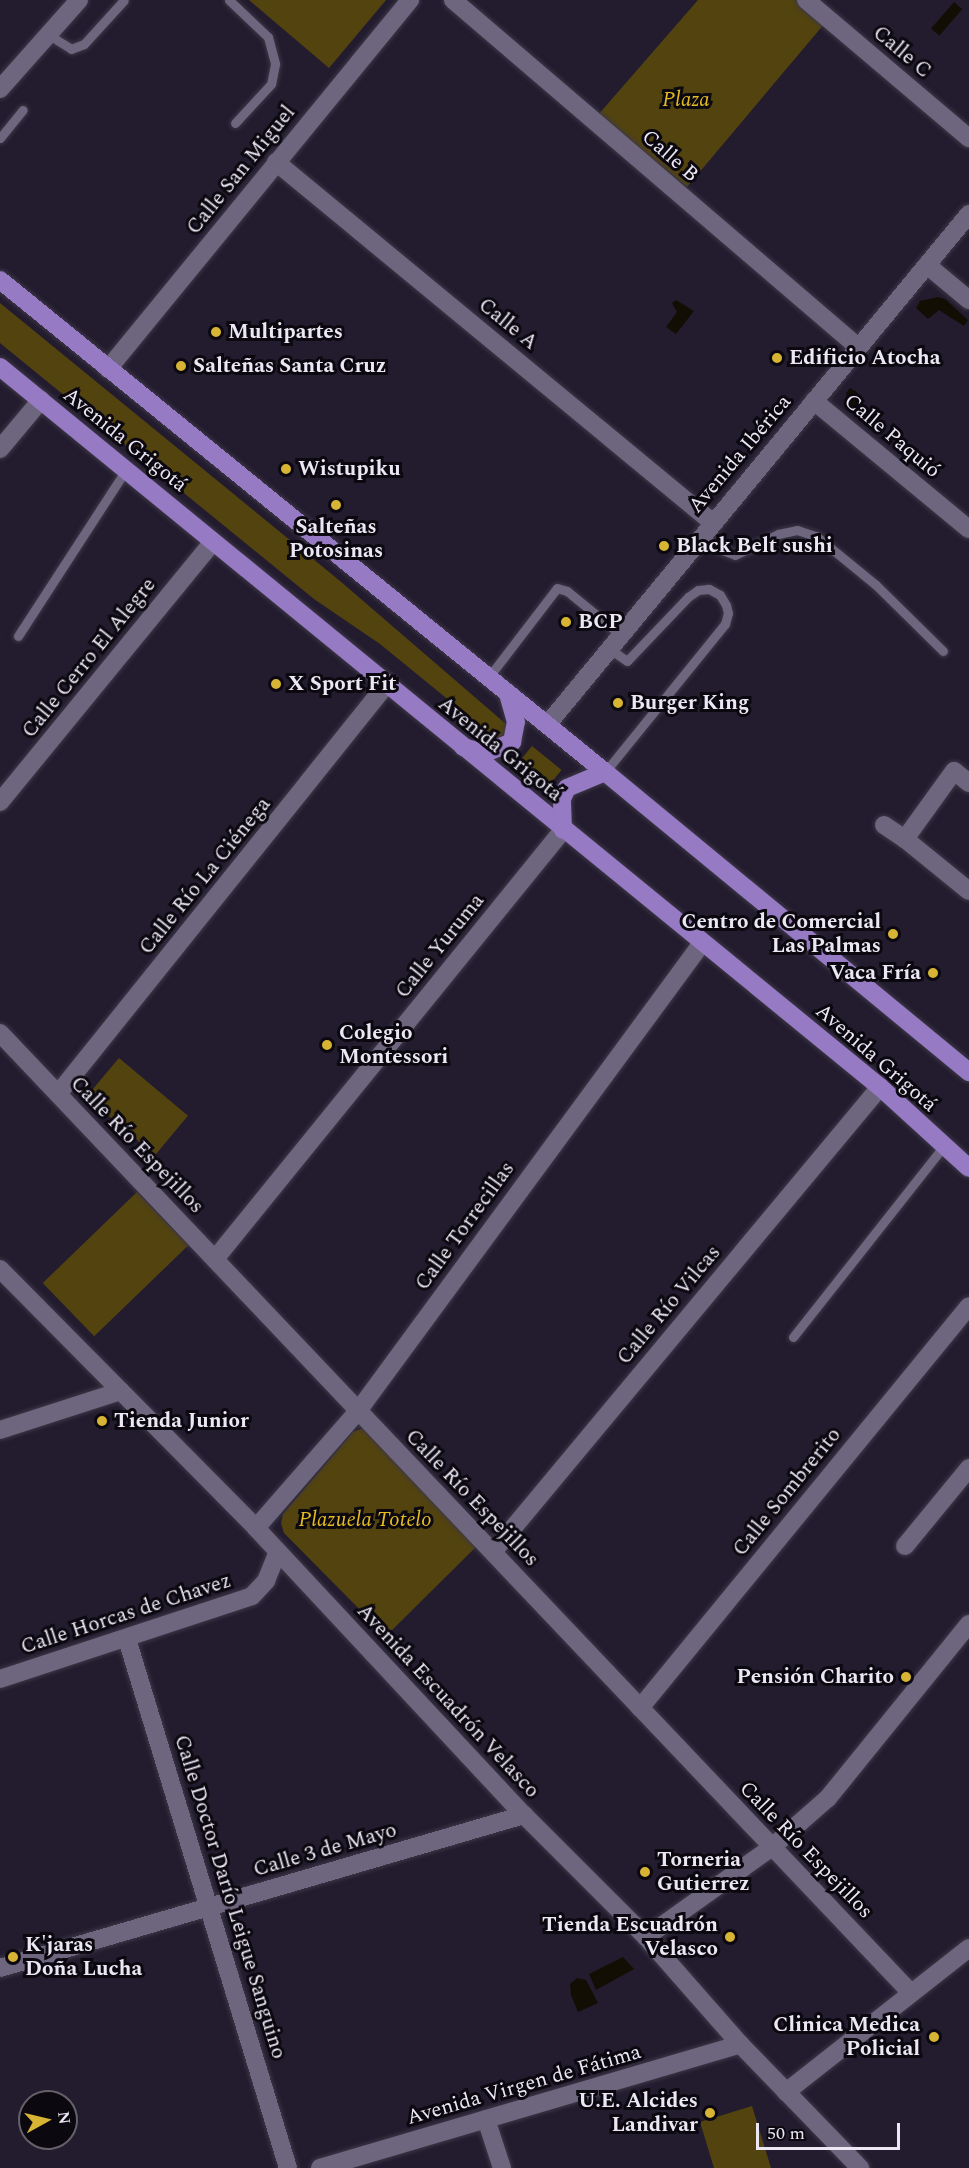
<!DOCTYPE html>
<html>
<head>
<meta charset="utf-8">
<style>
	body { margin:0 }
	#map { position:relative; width:969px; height:2168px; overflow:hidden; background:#231c2f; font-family:Spectral,serif }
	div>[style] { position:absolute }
	.green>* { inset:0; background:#53440f; transform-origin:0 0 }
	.water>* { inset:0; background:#120e03; transform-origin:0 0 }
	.roads { filter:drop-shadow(0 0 2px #3d3847) drop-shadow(0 0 2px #3d3847) }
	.lane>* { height:9px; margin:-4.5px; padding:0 4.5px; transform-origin:4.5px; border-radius:4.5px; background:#6e667e }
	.street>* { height:18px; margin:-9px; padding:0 9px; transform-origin:9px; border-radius:9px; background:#6e667e }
	.secondary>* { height:18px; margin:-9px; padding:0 9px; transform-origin:9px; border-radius:9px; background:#6e667e }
	.primary>* { height:18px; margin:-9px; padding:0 9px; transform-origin:9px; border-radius:9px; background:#967ac3 }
	.dots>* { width:16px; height:16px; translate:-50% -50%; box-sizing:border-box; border:3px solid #0b0810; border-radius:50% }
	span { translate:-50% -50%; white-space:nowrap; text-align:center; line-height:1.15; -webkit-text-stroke:6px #0b0810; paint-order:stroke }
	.street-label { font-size:21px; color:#ebe7f4 }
	.park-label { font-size:21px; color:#e6bd21; font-style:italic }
	.poi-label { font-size:21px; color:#ebe7f4; font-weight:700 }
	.left { translate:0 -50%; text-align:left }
	.right { translate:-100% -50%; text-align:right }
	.north { position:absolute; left:18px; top:2090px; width:60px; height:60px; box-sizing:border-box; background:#0b0810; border:2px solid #65616b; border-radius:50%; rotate:82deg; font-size:16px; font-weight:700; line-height:24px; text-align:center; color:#ebe7f4 }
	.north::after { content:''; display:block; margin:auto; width:21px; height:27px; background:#d8b434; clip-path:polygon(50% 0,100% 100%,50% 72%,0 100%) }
	.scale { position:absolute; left:756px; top:2123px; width:144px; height:27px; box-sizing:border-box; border:3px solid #ebe7f4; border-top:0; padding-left:8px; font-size:18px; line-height:21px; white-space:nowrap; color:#ebe7f4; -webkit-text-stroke:4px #0b0810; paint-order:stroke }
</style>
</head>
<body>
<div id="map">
	<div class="green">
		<i style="clip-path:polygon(249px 0,386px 0,329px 68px)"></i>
		<i style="clip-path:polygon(698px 0,797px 0,825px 23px,687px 187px,598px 115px)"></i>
		<i style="clip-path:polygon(0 303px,340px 581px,506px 724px,509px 731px,499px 741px,380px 644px,314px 599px,0 343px)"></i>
		<i style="left:532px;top:746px;width:38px;height:22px;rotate:39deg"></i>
		<i style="left:119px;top:1058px;width:90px;height:51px;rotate:40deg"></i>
		<i style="left:137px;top:1192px;width:74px;height:131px;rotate:46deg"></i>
		<i style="clip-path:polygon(363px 1428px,480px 1543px,386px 1636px,284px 1533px,281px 1523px,283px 1514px,353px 1432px)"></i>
		<i style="clip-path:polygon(752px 2106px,771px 2168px,714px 2168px,700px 2122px)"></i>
	</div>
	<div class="water">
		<i style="left:954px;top:2px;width:11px;height:35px;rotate:41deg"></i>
		<i style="clip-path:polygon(938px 297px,945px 299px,968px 320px,964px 326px,939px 310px,928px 319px,916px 308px,920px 301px)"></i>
		<i style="clip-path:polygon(676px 300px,694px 311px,676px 334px,666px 327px,677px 312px,672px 303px)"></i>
		<i style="clip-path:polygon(850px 388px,857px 392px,865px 408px,861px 415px,852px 411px,848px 404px,846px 393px)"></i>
		<i style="clip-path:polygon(623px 1957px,634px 1969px,596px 1990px,589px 1974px)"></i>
		<i style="clip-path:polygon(577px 1978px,586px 1980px,598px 2003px,578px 2012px,571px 1995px,570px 1984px)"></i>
	</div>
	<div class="roads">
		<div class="lane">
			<i style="left:229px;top:0;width:54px;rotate:43.5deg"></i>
			<i style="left:268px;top:37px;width:28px;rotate:75deg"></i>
			<i style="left:275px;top:64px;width:20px;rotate:101deg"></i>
			<i style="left:271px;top:84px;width:53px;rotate:132.7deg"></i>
			<i style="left:49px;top:35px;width:26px;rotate:32deg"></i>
			<i style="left:71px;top:49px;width:14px;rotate:-21deg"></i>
			<i style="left:84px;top:44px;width:59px;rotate:-47.7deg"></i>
			<i style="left:0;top:138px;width:36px;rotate:-51deg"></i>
			<i style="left:702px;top:534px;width:21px;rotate:43deg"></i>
			<i style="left:717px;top:548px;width:19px;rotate:21deg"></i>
			<i style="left:735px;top:555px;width:48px;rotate:-26deg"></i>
			<i style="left:778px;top:534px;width:19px;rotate:-12deg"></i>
			<i style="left:797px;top:530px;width:20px;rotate:18deg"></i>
			<i style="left:816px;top:536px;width:77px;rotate:39.2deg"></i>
			<i style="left:876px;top:585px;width:94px;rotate:44.6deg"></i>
			<i style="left:18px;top:636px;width:198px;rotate:-57deg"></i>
			<i style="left:488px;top:678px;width:113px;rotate:-52.5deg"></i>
			<i style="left:557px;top:588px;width:10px;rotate:17deg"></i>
			<i style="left:567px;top:591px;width:70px;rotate:39.2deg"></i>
			<i style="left:605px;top:772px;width:191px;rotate:-51deg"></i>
			<i style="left:725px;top:624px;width:11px;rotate:-75deg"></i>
			<i style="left:728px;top:613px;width:8px;rotate:-104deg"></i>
			<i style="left:726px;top:605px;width:12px;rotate:-121deg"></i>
			<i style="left:720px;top:595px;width:13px;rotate:-151deg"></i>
			<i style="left:709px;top:589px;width:11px;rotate:175deg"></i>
			<i style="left:698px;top:590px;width:12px;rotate:145deg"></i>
			<i style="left:688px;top:597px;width:88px;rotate:133.6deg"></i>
			<i style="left:627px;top:661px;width:21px;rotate:-145deg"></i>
			<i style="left:793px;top:1337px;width:242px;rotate:-51.7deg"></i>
		</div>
		<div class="street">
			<i style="left:453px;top:0;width:532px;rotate:40.58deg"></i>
			<i style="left:806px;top:0;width:214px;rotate:40.3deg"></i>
			<i style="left:0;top:89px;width:119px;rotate:-48.4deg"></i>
			<i style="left:276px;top:162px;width:565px;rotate:39.55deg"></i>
			<i style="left:927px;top:265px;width:55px;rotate:39.8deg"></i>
			<i style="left:108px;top:369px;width:477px;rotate:-50.7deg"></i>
			<i style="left:814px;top:401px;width:201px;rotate:39.6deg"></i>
			<i style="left:0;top:449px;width:64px;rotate:-50.1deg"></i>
			<i style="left:969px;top:783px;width:19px;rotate:-141deg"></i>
			<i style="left:954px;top:771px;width:84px;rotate:125.8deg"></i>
			<i style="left:905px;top:839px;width:82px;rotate:39.1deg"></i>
			<i style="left:0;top:802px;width:336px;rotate:-50.7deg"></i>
			<i style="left:884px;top:825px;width:25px;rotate:34deg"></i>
			<i style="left:0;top:1033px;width:1323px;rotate:46.5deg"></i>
			<i style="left:58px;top:1094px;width:524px;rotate:-51.27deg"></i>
			<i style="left:215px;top:1259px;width:552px;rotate:-50.95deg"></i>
			<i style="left:0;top:1430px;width:127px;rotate:-17.9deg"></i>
			<i style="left:256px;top:1528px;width:155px;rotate:-48.9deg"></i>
			<i style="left:358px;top:1411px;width:581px;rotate:-53.68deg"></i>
			<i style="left:905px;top:1546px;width:101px;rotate:-50.6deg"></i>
			<i style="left:493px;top:1552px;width:605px;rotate:-50.23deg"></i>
			<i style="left:127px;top:1639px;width:553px;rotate:73.07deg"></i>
			<i style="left:0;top:1679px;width:265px;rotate:-18.2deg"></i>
			<i style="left:252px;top:1596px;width:21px;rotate:-47deg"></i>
			<i style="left:266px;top:1581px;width:29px;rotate:-68deg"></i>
			<i style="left:640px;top:1708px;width:519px;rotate:-50.7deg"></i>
			<i style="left:646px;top:1937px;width:155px;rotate:-35.5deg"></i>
			<i style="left:772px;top:1847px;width:74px;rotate:-41.2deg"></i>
			<i style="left:828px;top:1798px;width:224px;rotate:-51deg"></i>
			<i style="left:0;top:1968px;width:546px;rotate:-16.28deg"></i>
			<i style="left:786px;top:2092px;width:233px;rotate:-38.2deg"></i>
			<i style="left:486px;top:2119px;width:52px;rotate:71.9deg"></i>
			<i style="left:320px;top:2168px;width:438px;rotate:-16.4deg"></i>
		</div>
		<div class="secondary">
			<i style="left:547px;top:725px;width:663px;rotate:-50.45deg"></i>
			<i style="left:0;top:1269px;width:364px;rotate:45.3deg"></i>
			<i style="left:256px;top:1528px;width:393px;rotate:47deg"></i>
			<i style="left:524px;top:1815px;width:173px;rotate:45deg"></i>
			<i style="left:646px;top:1937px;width:142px;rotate:48.7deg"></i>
			<i style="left:740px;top:2044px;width:173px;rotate:45.9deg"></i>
		</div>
		<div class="primary">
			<i style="left:0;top:280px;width:780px;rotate:39.12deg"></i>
			<i style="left:605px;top:772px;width:472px;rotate:39.5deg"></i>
			<i style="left:0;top:367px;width:1137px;rotate:39.29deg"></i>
			<i style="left:880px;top:1087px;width:120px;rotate:42.3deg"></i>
			<i style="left:463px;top:747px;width:15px;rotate:16deg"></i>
			<i style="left:477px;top:751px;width:13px"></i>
			<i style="left:490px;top:751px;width:24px;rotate:-22deg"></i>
			<i style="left:512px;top:742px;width:20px;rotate:-79deg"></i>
			<i style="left:516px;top:722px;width:29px;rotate:-106deg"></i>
			<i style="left:563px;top:830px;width:31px;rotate:-92deg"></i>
			<i style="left:562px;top:799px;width:12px;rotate:-66deg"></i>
			<i style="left:567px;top:788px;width:41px;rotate:-22.8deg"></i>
		</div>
	</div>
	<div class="dots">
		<i style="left:216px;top:332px;background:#d8b434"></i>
		<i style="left:777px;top:358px;background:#d8b434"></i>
		<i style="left:181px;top:366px;background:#d8b434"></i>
		<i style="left:286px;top:469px;background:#d8b434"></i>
		<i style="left:336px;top:505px;background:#d8b434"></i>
		<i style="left:664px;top:546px;background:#d8b434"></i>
		<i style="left:566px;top:622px;background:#d8b434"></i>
		<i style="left:276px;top:684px;background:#d8b434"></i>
		<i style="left:618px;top:703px;background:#d8b434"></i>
		<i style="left:893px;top:934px;background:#d8b434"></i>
		<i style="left:933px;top:973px;background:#d8b434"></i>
		<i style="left:327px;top:1045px;background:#d8b434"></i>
		<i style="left:102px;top:1421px;background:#d8b434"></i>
		<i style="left:906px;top:1677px;background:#d8b434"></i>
		<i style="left:645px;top:1872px;background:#d8b434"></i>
		<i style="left:730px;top:1937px;background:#d8b434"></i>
		<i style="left:13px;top:1957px;background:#d8b434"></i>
		<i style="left:934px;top:2037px;background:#d8b434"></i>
		<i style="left:710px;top:2113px;background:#d8b434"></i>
	</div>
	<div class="street-label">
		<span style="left:902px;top:52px;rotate:40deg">Calle C</span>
		<span style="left:670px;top:156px;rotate:41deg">Calle B</span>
		<span style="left:241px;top:170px;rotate:-51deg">Calle San Miguel</span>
		<span style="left:508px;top:324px;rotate:39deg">Calle A</span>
		<span style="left:892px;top:436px;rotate:40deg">Calle Paquió</span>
		<span style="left:125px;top:440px;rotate:39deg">Avenida Grigotá</span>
		<span style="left:740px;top:454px;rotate:-50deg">Avenida Ibérica</span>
		<span style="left:89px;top:658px;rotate:-51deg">Calle Cerro El Alegre</span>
		<span style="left:500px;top:749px;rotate:39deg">Avenida Grigotá</span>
		<span style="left:205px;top:876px;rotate:-51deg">Calle Río La Ciénega</span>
		<span style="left:440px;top:946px;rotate:-51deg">Calle Yuruma</span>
		<span style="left:876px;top:1058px;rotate:41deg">Avenida Grigotá</span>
		<span style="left:137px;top:1145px;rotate:46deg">Calle Río Espejillos</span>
		<span style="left:465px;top:1226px;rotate:-54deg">Calle Torrecillas</span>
		<span style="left:669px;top:1305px;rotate:-50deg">Calle Río Vilcas</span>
		<span style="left:787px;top:1492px;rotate:-51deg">Calle Sombrerito</span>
		<span style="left:472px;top:1498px;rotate:46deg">Calle Río Espejillos</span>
		<span style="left:126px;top:1614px;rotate:-18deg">Calle Horcas de Chavez</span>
		<span style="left:448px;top:1701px;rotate:47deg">Avenida Escuadrón Velasco</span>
		<span style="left:325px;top:1850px;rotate:-16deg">Calle 3 de Mayo</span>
		<span style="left:806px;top:1850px;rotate:46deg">Calle Río Espejillos</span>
		<span style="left:230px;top:1897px;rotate:73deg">Calle Doctor Darío Leigue Sanguino</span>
		<span style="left:524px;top:2085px;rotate:-16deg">Avenida Virgen de Fátima</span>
	</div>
	<div class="park-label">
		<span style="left:686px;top:100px">Plaza</span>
		<span style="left:365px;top:1520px">Plazuela Totelo</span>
	</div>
	<div class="poi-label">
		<span class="left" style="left:228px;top:332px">Multipartes</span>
		<span class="left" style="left:789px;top:358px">Edificio Atocha</span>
		<span class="left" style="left:193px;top:366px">Salteñas Santa Cruz</span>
		<span class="left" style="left:298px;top:469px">Wistupiku</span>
		<span style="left:336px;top:539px">Salteñas<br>Potosinas</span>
		<span class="left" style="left:676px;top:546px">Black Belt sushi</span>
		<span class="left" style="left:578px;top:622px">BCP</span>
		<span class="left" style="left:288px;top:684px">X Sport Fit</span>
		<span class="left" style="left:630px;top:703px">Burger King</span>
		<span class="right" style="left:881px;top:934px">Centro de Comercial<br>Las Palmas</span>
		<span class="right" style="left:921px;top:973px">Vaca Fría</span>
		<span class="left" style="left:339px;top:1045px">Colegio<br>Montessori</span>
		<span class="left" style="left:114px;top:1421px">Tienda Junior</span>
		<span class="right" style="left:894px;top:1677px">Pensión Charito</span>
		<span class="left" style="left:657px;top:1872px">Torneria<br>Gutierrez</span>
		<span class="right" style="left:718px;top:1937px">Tienda Escuadrón<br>Velasco</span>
		<span class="left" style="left:25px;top:1957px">K'jaras<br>Doña Lucha</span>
		<span class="right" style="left:920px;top:2037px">Clinica Medica<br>Policial</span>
		<span class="right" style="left:698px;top:2113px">U.E. Alcides<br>Landivar</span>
	</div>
	<div class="north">N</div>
	<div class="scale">50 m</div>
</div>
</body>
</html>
